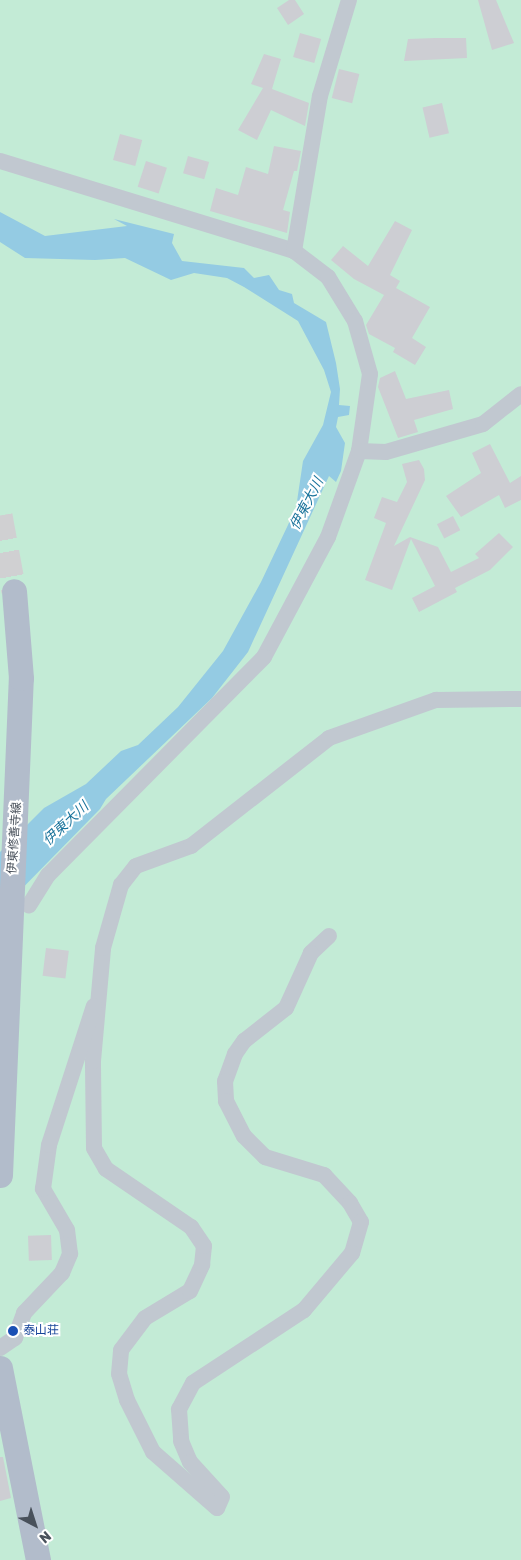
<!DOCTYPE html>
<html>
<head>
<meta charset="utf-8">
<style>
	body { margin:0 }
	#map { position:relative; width:521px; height:1560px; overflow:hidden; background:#f2f0f0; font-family:Rubik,"Noto Sans JP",sans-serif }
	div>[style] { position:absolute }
	.green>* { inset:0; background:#c3ebd6; transform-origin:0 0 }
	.water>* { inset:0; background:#94cbe3 }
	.building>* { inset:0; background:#cdced3; transform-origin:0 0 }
	.primary-tunnel>* { height:25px; margin-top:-12.5px; transform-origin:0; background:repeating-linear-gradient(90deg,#d0d0d2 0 25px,transparent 0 37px) }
	.minor>* { height:16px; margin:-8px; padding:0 8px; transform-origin:8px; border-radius:8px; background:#c1c8d0 }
	.primary>* { height:25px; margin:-12.5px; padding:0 12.5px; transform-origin:12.5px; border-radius:12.5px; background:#b2bccb }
	.dots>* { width:14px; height:14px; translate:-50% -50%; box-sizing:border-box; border:2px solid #fff; border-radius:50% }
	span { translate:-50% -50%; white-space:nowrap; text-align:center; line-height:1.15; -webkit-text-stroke:4px #fff; paint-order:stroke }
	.street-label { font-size:12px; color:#49515b }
	.transit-label { font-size:12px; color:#164399 }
	.left { translate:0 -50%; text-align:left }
	.water-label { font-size:14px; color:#1b749c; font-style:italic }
	.north { position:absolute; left:10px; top:1500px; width:50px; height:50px; -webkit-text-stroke:4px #fff; paint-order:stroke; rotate:140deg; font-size:14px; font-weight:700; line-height:20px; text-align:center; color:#49515b }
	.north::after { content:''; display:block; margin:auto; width:18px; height:22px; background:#49515b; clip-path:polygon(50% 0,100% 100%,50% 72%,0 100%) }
</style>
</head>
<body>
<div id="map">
	<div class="green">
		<i style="left:0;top:0;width:521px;height:1560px"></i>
	</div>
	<div class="water">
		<i style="clip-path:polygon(0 212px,45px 236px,127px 226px,114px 219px,174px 234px,172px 243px,182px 261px,244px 268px,254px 278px,269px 275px,279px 290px,292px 294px,294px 303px,326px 322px,336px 363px,340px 389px,339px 405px,350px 406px,349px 415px,338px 417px,336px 427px,345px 443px,341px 471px,336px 482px,329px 476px,248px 652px,212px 698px,106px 799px,100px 809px,0 911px,0 852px,44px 808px,86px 784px,121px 751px,138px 745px,178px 707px,223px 651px,261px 582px,296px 508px,303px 461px,323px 425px,331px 392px,324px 370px,298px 321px,244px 287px,227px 278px,194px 273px,171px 280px,125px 258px,95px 260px,25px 258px,0 242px)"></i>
	</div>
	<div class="building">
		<i style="clip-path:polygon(289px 0,295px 0,304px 14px,288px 25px,277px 8px)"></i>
		<i style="clip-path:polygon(478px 0,496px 0,514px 43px,492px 50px)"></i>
		<i style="left:300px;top:33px;width:22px;height:25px;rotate:16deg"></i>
		<i style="clip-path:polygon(435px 38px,466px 38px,467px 58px,404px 61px,408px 39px)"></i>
		<i style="clip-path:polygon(264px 54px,281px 59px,272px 89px,309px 103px,305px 126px,271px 110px,257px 140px,238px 130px,263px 88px,251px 84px)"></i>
		<i style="left:339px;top:69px;width:21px;height:30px;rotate:14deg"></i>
		<i style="left:442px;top:103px;width:31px;height:20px;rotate:77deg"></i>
		<i style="left:120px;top:134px;width:23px;height:27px;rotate:15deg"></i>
		<i style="clip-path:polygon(274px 146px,301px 151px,297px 171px,294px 171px,283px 210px,290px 212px,287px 233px,210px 211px,216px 188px,238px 195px,246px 167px,268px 174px)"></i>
		<i style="left:188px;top:156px;width:22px;height:18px;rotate:16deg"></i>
		<i style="left:146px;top:161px;width:22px;height:27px;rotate:18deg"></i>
		<i style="clip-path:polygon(395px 221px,412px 230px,390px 275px,400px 281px,396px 288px,430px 307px,412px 338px,426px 347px,415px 365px,393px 352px,395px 348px,369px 334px,366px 325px,384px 295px,354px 279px,331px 260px,343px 246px,368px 266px)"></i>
		<i style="clip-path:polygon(395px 371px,406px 399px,449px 390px,453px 409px,414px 420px,418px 432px,398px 438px,378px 387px,380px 378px)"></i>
		<i style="clip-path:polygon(490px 444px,510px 483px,521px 476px,521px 500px,505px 508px,499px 495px,461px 517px,446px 496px,481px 473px,472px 453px)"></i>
		<i style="clip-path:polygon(419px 460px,424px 469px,425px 480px,394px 546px,410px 537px,438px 547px,451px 572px,479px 558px,475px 554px,499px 533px,513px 547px,490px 570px,455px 588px,457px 592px,419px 612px,412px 598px,435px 586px,411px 539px,392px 590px,365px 580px,386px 523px,374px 518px,382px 497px,397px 502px,407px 482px,402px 464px)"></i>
		<i style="left:453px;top:516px;width:16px;height:18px;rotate:63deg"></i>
		<i style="left:46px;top:948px;width:23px;height:28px;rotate:7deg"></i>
		<i style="left:51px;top:1235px;width:25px;height:23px;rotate:88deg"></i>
		<i style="clip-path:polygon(0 1457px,3px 1457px,11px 1498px,0 1501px)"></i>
	</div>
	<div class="primary-tunnel">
		<i style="left:0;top:515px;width:77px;rotate:79.6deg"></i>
	</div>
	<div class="minor">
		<i style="left:0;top:161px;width:307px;rotate:17deg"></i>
		<i style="left:294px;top:251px;width:43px;rotate:37.4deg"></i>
		<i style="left:328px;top:277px;width:52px;rotate:58.5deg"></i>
		<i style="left:355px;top:321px;width:55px;rotate:74.2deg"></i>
		<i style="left:370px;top:374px;width:78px;rotate:98.1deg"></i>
		<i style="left:359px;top:451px;width:91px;rotate:109.8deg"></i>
		<i style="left:328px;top:537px;width:136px;rotate:118.1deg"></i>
		<i style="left:264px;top:657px;width:307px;rotate:134.7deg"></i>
		<i style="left:48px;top:875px;width:36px;rotate:122deg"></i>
		<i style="left:294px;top:251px;width:157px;rotate:-80.5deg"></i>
		<i style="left:320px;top:96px;width:100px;rotate:-73.2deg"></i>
		<i style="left:359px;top:451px;width:27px;rotate:2deg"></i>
		<i style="left:386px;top:452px;width:101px;rotate:-16.1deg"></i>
		<i style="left:483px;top:424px;width:48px;rotate:-38.3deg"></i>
		<i style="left:329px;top:936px;width:25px;rotate:137deg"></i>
		<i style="left:311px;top:953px;width:60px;rotate:114.4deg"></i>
		<i style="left:286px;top:1008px;width:53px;rotate:141.8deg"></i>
		<i style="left:244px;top:1041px;width:16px;rotate:125deg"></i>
		<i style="left:235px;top:1054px;width:29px;rotate:110deg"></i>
		<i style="left:225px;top:1081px;width:20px;rotate:87deg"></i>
		<i style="left:226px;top:1101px;width:39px;rotate:63deg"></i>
		<i style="left:244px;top:1136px;width:30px;rotate:45deg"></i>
		<i style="left:265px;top:1157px;width:62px;rotate:17deg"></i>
		<i style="left:324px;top:1175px;width:38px;rotate:47deg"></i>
		<i style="left:350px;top:1203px;width:22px;rotate:60deg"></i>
		<i style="left:361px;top:1222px;width:32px;rotate:106deg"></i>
		<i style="left:352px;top:1253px;width:75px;rotate:130.1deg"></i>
		<i style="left:304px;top:1310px;width:133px;rotate:146.7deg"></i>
		<i style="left:193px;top:1383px;width:30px;rotate:118deg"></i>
		<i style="left:179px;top:1409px;width:32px;rotate:86deg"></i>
		<i style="left:181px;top:1441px;width:23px;rotate:67deg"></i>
		<i style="left:190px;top:1462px;width:47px;rotate:47.6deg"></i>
		<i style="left:222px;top:1497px;width:12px;rotate:114deg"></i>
		<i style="left:217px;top:1508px;width:85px;rotate:-138.8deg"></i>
		<i style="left:153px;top:1452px;width:58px;rotate:-116.6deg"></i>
		<i style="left:127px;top:1400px;width:27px;rotate:-107deg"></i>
		<i style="left:119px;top:1374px;width:24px;rotate:-85deg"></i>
		<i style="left:121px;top:1350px;width:40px;rotate:-53deg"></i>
		<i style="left:145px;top:1318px;width:52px;rotate:-31deg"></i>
		<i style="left:190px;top:1291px;width:29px;rotate:-65deg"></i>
		<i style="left:202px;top:1265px;width:19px;rotate:-84deg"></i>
		<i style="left:204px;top:1246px;width:23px;rotate:-124deg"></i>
		<i style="left:191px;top:1227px;width:103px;rotate:-145.7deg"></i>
		<i style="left:106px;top:1169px;width:24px;rotate:-120deg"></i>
		<i style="left:94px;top:1148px;width:87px;rotate:-90.7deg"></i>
		<i style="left:93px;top:1061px;width:113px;rotate:-84.9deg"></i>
		<i style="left:103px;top:948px;width:66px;rotate:-74.1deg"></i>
		<i style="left:121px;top:885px;width:24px;rotate:-52deg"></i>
		<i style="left:136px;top:866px;width:59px;rotate:-20deg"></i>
		<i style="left:191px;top:846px;width:175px;rotate:-38deg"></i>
		<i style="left:329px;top:738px;width:114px;rotate:-19.6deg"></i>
		<i style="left:436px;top:700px;width:85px;rotate:-0.7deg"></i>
		<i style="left:0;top:1348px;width:18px;rotate:-34deg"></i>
		<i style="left:15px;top:1338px;width:27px;rotate:-70deg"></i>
		<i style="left:24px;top:1313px;width:55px;rotate:-46.5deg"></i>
		<i style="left:62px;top:1273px;width:21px;rotate:-67deg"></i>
		<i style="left:70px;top:1254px;width:24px;rotate:-97deg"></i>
		<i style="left:67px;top:1230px;width:48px;rotate:-120.3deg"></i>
		<i style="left:43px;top:1189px;width:44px;rotate:-82.2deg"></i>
		<i style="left:49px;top:1145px;width:146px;rotate:-72.1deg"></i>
	</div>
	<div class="primary">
		<i style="left:0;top:1175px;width:497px;rotate:-87.6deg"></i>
		<i style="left:21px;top:678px;width:87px;rotate:-94.6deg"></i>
		<i style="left:0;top:1368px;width:196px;rotate:78.8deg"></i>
	</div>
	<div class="dots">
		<i style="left:13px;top:1331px;background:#1a4fb4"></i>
	</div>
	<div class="street-label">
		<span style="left:15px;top:838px;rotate:-86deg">伊東修善寺線</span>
	</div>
	<div class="transit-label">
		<span class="left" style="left:23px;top:1331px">泰山荘</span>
	</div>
	<div class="water-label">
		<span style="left:307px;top:504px;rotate:-63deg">伊東大川</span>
		<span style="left:66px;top:824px;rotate:-43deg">伊東大川</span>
	</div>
	<div class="north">N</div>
</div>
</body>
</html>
